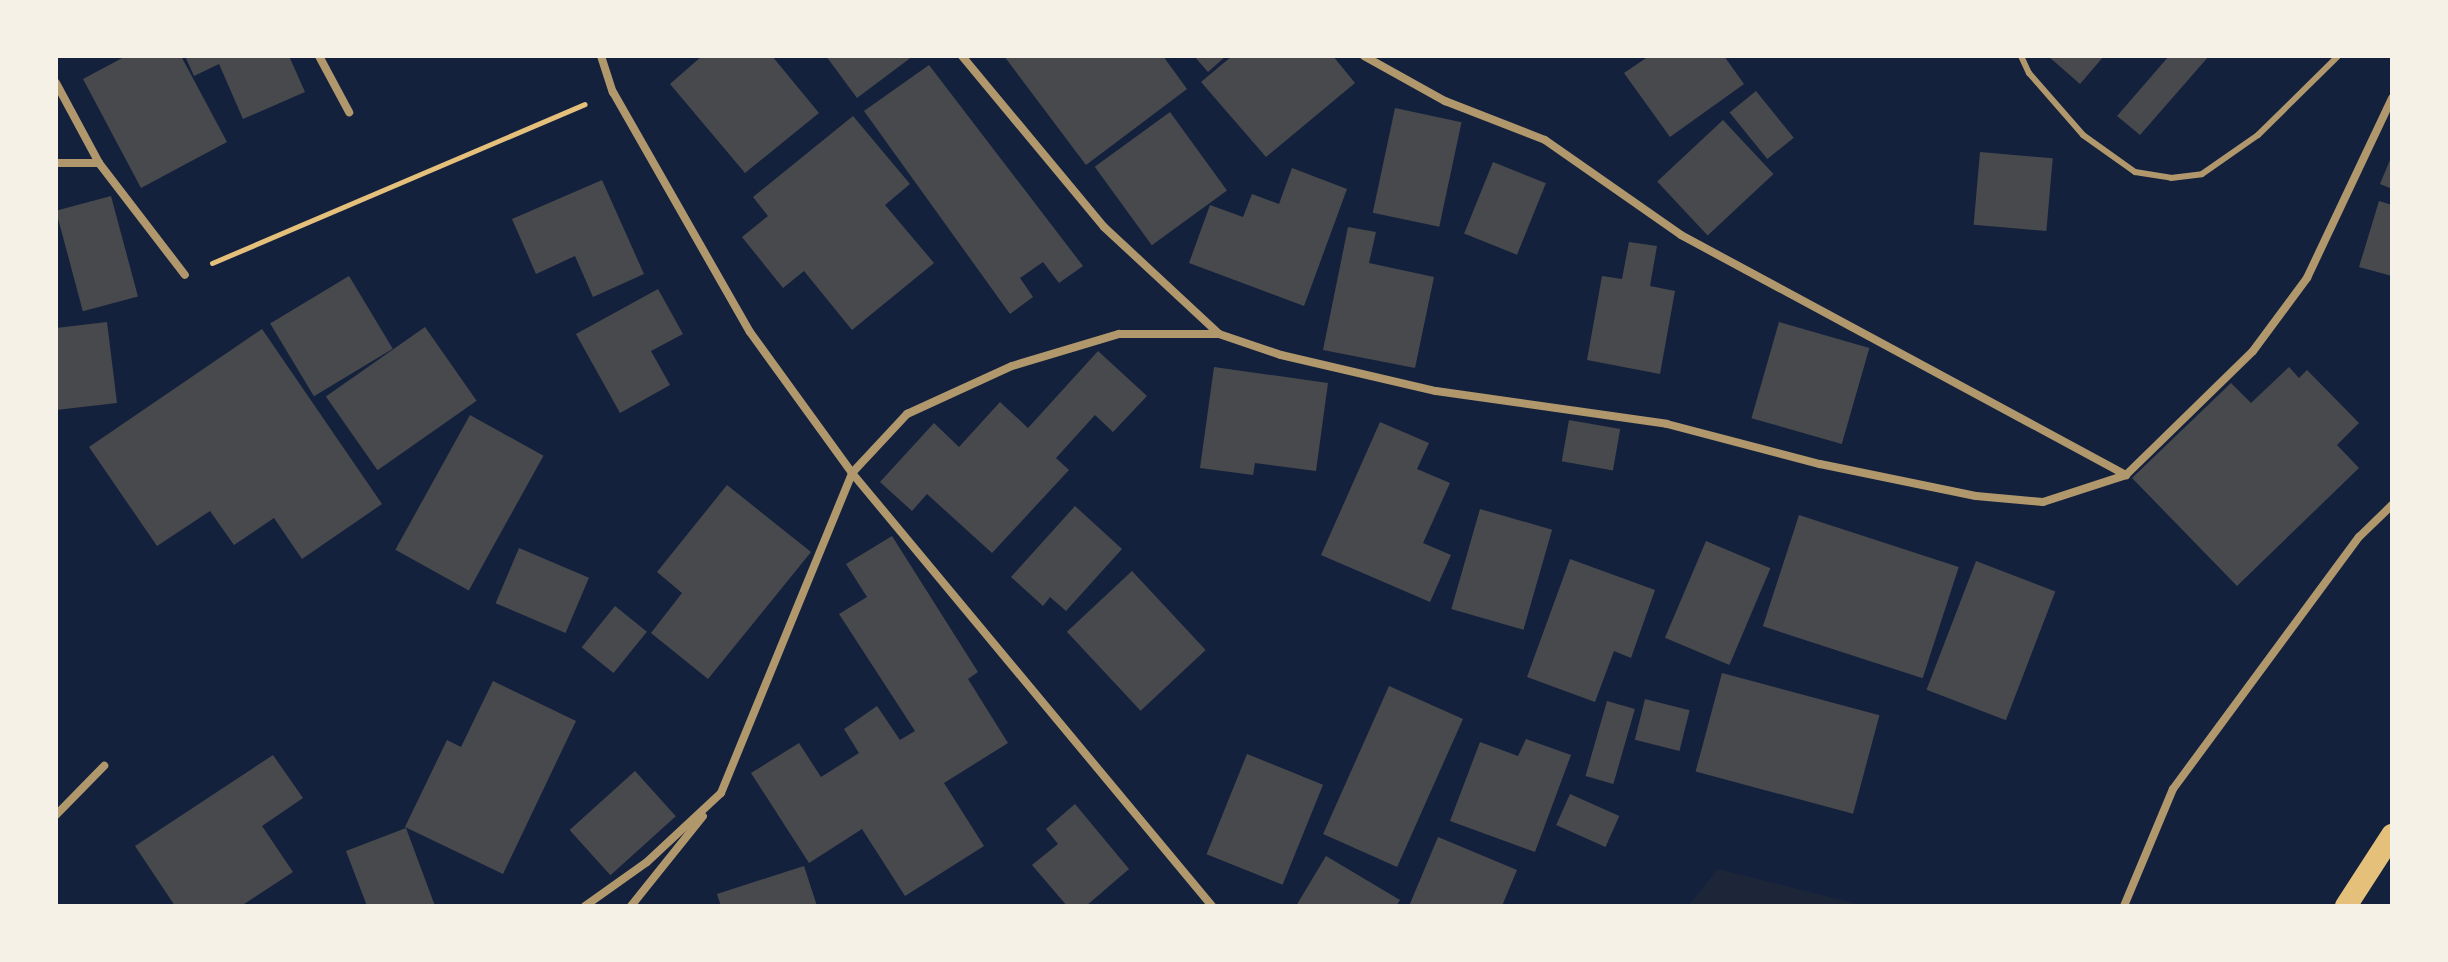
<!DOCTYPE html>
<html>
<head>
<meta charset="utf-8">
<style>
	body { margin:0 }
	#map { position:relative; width:2448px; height:962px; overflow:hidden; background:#14213d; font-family:"Noto Sans",sans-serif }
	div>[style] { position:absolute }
	.green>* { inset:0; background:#1d2539 }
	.building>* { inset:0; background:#48494c; transform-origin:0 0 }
	.path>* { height:5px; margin:-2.5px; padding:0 2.5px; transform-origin:2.5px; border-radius:2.5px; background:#e5c07b }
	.service>* { height:6px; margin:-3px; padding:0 3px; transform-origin:3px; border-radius:3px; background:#b1986c }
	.minor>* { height:8px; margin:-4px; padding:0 4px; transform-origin:4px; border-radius:4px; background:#b1986c }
	.trunk>* { height:22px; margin:-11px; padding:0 11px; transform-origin:11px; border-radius:11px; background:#e5c07b }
	span { translate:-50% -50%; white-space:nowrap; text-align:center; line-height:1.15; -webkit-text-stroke:7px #f6f1e7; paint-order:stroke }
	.frame { position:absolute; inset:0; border:58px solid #f6f1e7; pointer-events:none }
</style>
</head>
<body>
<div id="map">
	<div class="green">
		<i style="clip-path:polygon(1718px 869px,1865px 906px,1688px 906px)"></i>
	</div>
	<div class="building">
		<i style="clip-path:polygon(126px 56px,181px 56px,227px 142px,141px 188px,83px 79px)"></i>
		<i style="clip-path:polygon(185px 56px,289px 56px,305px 92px,243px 119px,219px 64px,194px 76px)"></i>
		<i style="clip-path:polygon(702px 56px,772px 56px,819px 113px,745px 173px,670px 84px)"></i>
		<i style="clip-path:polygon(826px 56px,913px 56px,857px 98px)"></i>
		<i style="clip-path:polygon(1004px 56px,1163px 56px,1187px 89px,1086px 165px)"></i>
		<i style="clip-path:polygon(1194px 56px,1226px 56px,1208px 72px)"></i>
		<i style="clip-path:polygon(1232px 56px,1333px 56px,1355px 83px,1266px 157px,1201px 82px)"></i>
		<i style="clip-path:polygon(1649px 56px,1724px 56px,1744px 84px,1670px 137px,1624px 73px)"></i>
		<i style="clip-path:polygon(2048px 56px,2104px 56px,2080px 84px)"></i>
		<i style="clip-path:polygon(2169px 56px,2209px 56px,2140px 135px,2117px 116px)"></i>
		<i style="clip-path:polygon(929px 65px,1083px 266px,1059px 283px,1043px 262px,1020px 278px,1033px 297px,1010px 314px,864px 111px)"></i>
		<i style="left:1756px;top:91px;width:60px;height:34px;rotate:51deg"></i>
		<i style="left:1395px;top:108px;width:68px;height:107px;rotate:12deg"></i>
		<i style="left:1170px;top:112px;width:97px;height:93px;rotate:54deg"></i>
		<i style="clip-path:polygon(853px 116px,910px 184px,885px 205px,934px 263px,852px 330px,804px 271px,783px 288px,742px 237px,768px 216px,753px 197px)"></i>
		<i style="left:1723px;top:120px;width:74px;height:90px;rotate:47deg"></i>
		<i style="left:1980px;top:152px;width:73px;height:73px;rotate:5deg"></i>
		<i style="clip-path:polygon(2392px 155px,2392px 189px,2380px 184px)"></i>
		<i style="left:1493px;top:162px;width:57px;height:77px;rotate:22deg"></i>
		<i style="clip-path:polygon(1292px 168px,1347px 189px,1304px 306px,1189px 263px,1210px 205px,1243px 217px,1252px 194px,1279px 204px)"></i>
		<i style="clip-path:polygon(602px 180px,644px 274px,593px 297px,575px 256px,536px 274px,512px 219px)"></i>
		<i style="left:111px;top:196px;width:104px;height:57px;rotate:75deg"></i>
		<i style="clip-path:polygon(2379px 201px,2392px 205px,2392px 276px,2359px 267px)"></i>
		<i style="clip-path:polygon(1348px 227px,1376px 232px,1369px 263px,1434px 277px,1415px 368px,1323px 350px)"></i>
		<i style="clip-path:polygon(1629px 242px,1657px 246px,1650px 286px,1675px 291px,1660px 374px,1587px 360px,1602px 276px,1622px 279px)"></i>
		<i style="left:349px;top:276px;width:85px;height:92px;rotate:59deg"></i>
		<i style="clip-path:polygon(658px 289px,683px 334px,651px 351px,670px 385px,620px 413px,576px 334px)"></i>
		<i style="clip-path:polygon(107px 322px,117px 403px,56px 410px,56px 328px)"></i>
		<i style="left:1779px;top:322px;width:94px;height:100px;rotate:16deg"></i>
		<i style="left:425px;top:327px;width:90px;height:121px;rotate:55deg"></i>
		<i style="clip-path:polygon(262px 329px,382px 504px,302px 559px,274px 518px,234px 545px,210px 511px,157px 546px,89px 447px)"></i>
		<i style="clip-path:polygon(1098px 351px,1147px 396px,1113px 432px,1095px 415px,1056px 458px,1069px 470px,992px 553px,927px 494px,912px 511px,880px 482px,934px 423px,959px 447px,1000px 402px,1028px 428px)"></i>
		<i style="clip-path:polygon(1214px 367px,1328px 383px,1316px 471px,1255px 463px,1253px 475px,1200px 468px)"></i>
		<i style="clip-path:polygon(2289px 367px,2299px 378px,2307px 370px,2359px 423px,2337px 445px,2359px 468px,2237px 586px,2132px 478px,2231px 383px,2251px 403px)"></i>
		<i style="left:470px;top:415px;width:84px;height:154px;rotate:29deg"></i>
		<i style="left:1569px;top:420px;width:52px;height:42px;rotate:10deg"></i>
		<i style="clip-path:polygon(1380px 422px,1429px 443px,1417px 469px,1450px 483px,1423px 543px,1451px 555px,1430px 602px,1321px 555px)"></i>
		<i style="clip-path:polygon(727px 485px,811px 552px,708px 679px,651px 633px,682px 593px,657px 572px)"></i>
		<i style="clip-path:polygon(1075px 506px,1122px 549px,1066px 611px,1050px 597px,1043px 606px,1011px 577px)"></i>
		<i style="left:1480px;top:509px;width:75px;height:104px;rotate:16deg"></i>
		<i style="left:1799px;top:515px;width:168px;height:117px;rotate:18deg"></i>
		<i style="clip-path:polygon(892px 536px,978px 672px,968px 679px,1008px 743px,944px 783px,984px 846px,905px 896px,862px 829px,809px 863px,751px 773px,799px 743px,821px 777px,859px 753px,844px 729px,877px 706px,900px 740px,915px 731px,839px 614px,867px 597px,846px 564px)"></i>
		<i style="left:1706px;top:541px;width:70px;height:105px;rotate:23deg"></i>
		<i style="left:519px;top:548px;width:76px;height:60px;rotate:23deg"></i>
		<i style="clip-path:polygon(1570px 559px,1655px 590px,1631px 658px,1614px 651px,1595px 702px,1527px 677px)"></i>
		<i style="left:1976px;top:561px;width:85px;height:138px;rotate:21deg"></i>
		<i style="left:1132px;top:571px;width:108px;height:89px;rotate:47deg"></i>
		<i style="left:615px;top:606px;width:41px;height:53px;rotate:39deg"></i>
		<i style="left:1722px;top:673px;width:163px;height:102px;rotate:15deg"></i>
		<i style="clip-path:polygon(493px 681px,576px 721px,503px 874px,405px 827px,447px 740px,461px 747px)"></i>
		<i style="left:1389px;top:686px;width:81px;height:162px;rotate:24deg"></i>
		<i style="left:1645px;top:699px;width:46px;height:42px;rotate:14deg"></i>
		<i style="left:1607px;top:701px;width:29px;height:78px;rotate:16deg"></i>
		<i style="clip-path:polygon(1526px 739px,1571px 755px,1535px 852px,1450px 821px,1480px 742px,1518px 756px)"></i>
		<i style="left:1247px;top:754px;width:82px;height:108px;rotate:22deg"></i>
		<i style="clip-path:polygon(273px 755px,303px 798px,262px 826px,293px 872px,241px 906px,175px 906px,135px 846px)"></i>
		<i style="left:635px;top:771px;width:61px;height:88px;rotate:48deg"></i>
		<i style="left:1570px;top:794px;width:54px;height:34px;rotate:24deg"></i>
		<i style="clip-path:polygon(1075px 804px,1129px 869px,1086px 906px,1067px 906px,1032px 865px,1058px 844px,1046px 829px)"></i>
		<i style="clip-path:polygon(406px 828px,435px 906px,367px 906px,346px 851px)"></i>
		<i style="clip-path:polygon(1438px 837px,1517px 870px,1502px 906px,1409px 906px)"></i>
		<i style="clip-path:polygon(1326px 856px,1400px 900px,1396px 906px,1296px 906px)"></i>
		<i style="clip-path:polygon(804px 866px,817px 906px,721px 906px,717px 894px)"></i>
	</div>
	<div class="path">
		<i style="left:212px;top:263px;width:405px;rotate:-23.1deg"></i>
	</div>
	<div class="service">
		<i style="left:2021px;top:56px;width:19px;rotate:65deg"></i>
		<i style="left:2029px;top:73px;width:82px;rotate:48.9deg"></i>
		<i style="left:2083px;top:135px;width:64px;rotate:35.4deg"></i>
		<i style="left:2135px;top:172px;width:36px;rotate:9deg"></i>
		<i style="left:2171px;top:178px;width:31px;rotate:-7deg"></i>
		<i style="left:2202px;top:174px;width:68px;rotate:-34.9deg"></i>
		<i style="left:2258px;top:135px;width:112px;rotate:-44.6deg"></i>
	</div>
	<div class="minor">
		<i style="left:319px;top:56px;width:64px;rotate:61.8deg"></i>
		<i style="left:601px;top:56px;width:38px;rotate:72deg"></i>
		<i style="left:613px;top:92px;width:276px;rotate:60.3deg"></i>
		<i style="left:750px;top:332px;width:174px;rotate:54.1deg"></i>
		<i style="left:852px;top:473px;width:563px;rotate:50.26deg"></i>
		<i style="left:962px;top:56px;width:222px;rotate:50.3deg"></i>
		<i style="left:1104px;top:227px;width:157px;rotate:42.9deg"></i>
		<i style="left:1364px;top:56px;width:93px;rotate:29.1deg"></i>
		<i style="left:1445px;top:101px;width:107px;rotate:21.3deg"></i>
		<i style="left:1545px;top:140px;width:166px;rotate:34.9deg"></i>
		<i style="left:1681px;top:235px;width:506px;rotate:28.34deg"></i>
		<i style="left:56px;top:83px;width:91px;rotate:61.7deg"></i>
		<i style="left:99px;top:163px;width:141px;rotate:52.5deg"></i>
		<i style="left:56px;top:163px;width:43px"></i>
		<i style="left:56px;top:815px;width:69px;rotate:-45.6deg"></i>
		<i style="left:585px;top:906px;width:76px;rotate:-35.4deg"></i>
		<i style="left:647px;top:862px;width:101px;rotate:-43deg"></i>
		<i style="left:721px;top:793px;width:346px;rotate:-67.7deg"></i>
		<i style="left:852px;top:473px;width:81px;rotate:-47deg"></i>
		<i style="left:907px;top:414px;width:115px;rotate:-24.6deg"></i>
		<i style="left:1012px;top:366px;width:112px;rotate:-16.7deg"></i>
		<i style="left:1119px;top:334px;width:100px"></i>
		<i style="left:1219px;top:334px;width:65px;rotate:18.7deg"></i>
		<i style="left:1281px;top:355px;width:159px;rotate:13.1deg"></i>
		<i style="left:1436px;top:391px;width:233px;rotate:8.1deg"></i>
		<i style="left:1667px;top:424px;width:158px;rotate:14.7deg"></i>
		<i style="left:1820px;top:464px;width:159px;rotate:11.6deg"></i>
		<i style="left:1976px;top:496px;width:67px;rotate:5.1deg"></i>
		<i style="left:2043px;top:502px;width:87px;rotate:-18deg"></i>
		<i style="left:2126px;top:475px;width:177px;rotate:-44.3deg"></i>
		<i style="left:2253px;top:351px;width:91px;rotate:-53.5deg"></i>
		<i style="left:2307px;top:278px;width:199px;rotate:-64.7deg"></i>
		<i style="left:631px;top:906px;width:115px;rotate:-51.3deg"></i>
		<i style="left:2124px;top:906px;width:127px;rotate:-67.3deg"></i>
		<i style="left:2173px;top:789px;width:313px;rotate:-53.6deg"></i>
		<i style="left:2359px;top:537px;width:46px;rotate:-44.1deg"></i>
	</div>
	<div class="trunk">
		<i style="left:2346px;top:906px;width:85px;rotate:-57.1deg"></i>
	</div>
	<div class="frame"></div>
</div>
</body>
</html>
